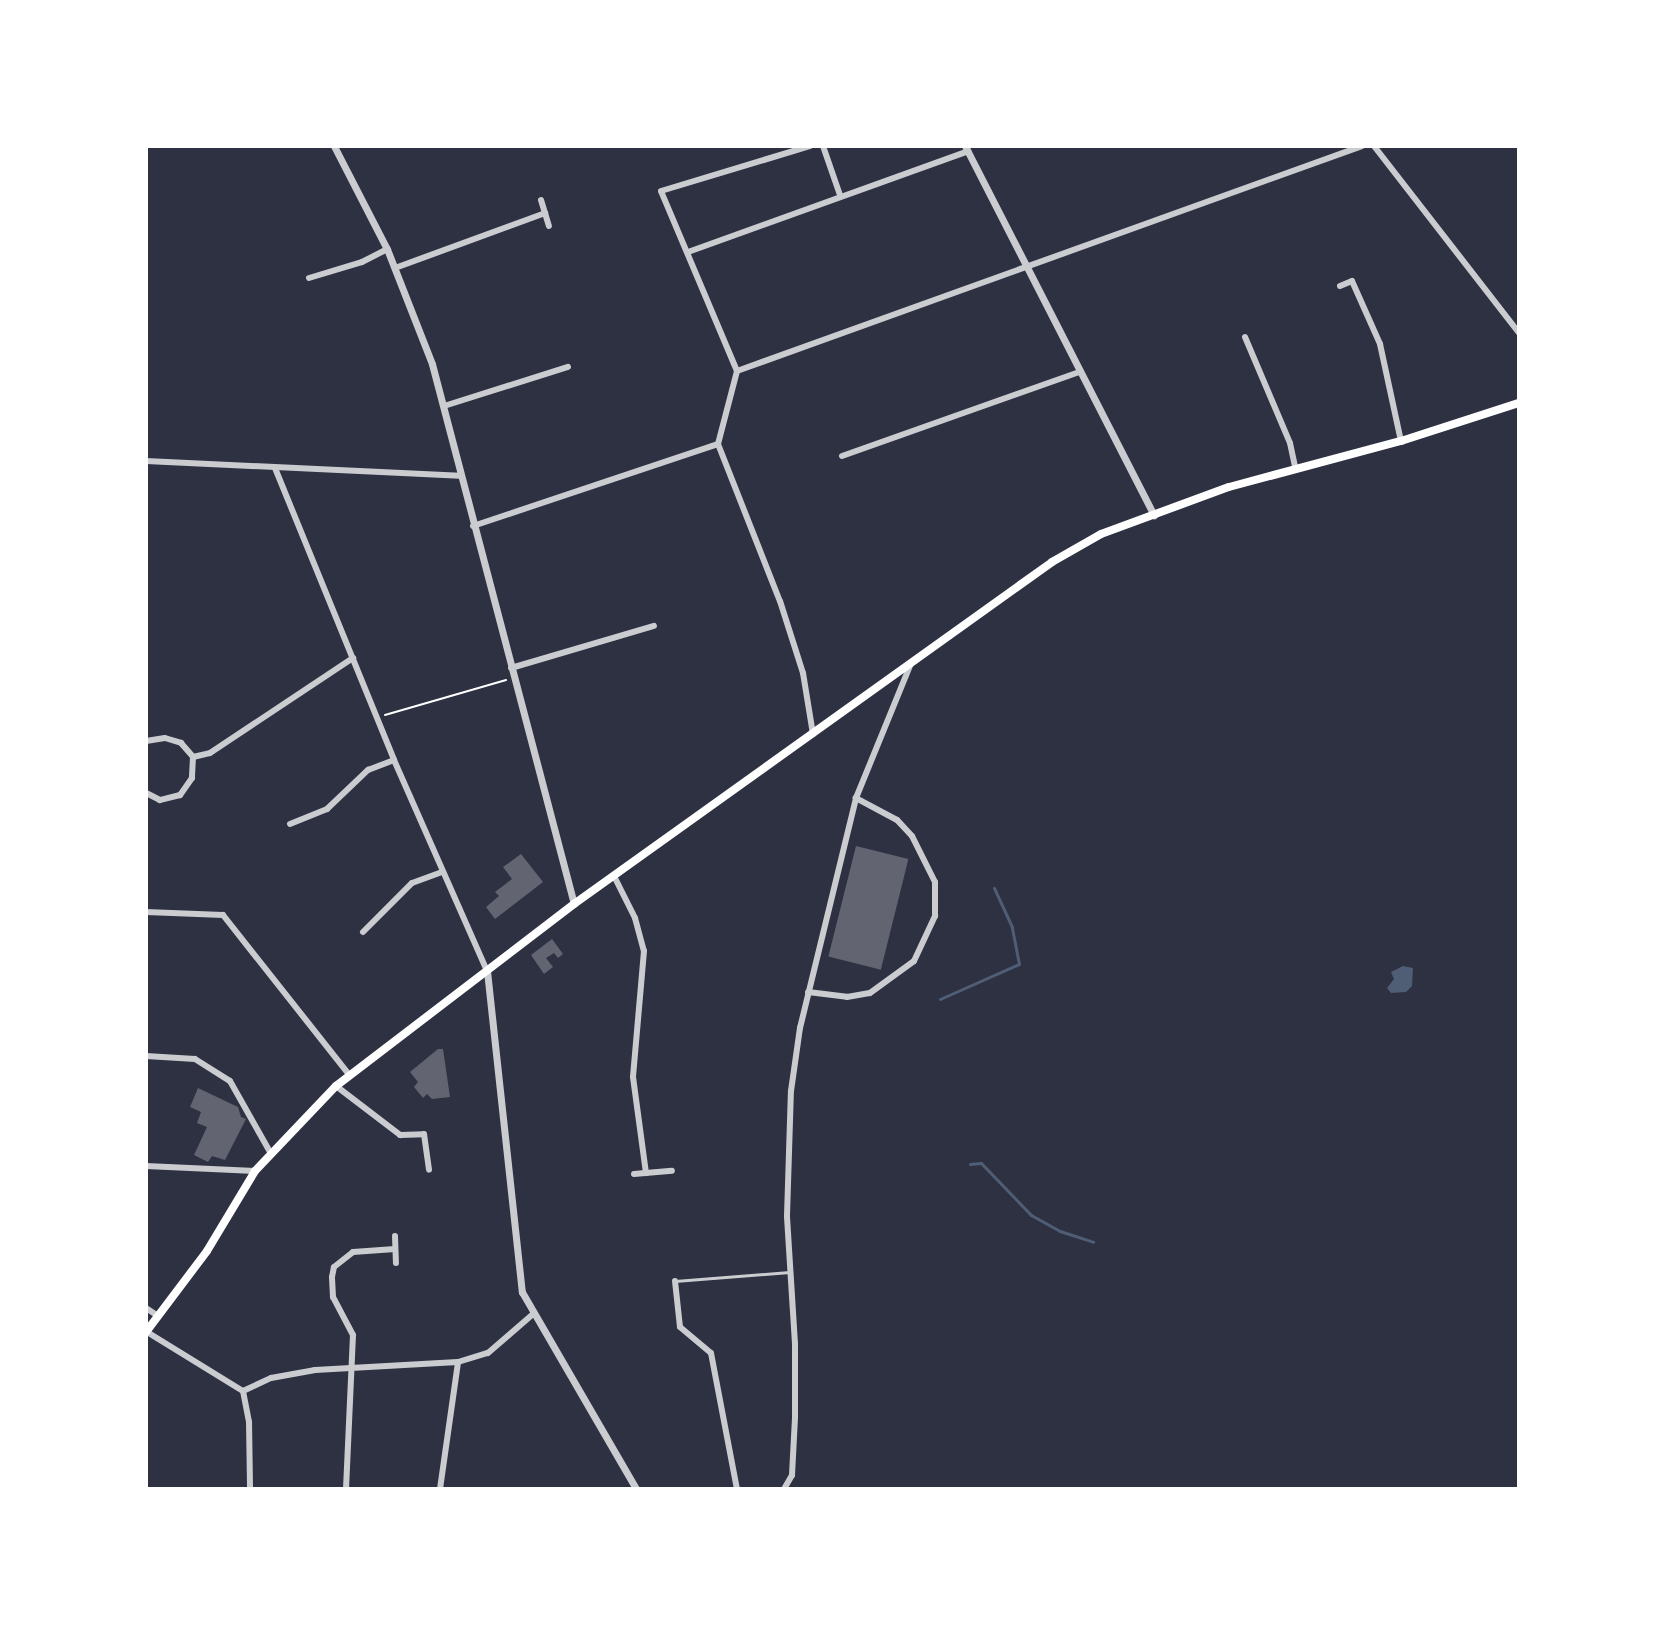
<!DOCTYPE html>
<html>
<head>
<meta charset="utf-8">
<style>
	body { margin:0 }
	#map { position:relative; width:1665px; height:1635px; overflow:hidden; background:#2d3142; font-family:Inter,sans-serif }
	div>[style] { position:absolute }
	.water>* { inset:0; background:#4f5d75 }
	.stream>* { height:3px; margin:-1.5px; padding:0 1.5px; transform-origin:1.5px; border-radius:1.5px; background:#4f5d75 }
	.building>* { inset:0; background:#626471; transform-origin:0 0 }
	.path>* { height:2px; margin:-1px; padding:0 1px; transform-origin:1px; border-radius:1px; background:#fff }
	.service>* { height:3px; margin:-1.5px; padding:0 1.5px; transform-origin:1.5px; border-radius:1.5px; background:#caccd0 }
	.minor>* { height:6px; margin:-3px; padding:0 3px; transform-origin:3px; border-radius:3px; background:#caccd0 }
	.tertiary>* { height:7px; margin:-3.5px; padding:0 3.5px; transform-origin:3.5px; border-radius:3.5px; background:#caccd0 }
	.secondary>* { height:8px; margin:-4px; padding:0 4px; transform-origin:4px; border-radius:4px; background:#fff }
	span { translate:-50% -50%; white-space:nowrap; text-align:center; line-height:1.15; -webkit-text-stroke:7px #fff; paint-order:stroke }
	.frame { position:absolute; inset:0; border:148px solid #fff; pointer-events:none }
</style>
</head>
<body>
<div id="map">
	<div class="water">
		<i style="clip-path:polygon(1403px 966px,1413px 968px,1412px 986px,1406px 992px,1391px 993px,1387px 988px,1394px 979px,1391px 972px)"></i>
	</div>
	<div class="stream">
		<i style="left:940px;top:999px;width:86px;rotate:-23.9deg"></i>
		<i style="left:1019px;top:964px;width:38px;rotate:-101deg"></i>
		<i style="left:1012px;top:927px;width:43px;rotate:-114.8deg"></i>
		<i style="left:970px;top:1164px;width:11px;rotate:-5deg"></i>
		<i style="left:981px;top:1163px;width:72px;rotate:46.1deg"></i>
		<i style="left:1031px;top:1215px;width:33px;rotate:29deg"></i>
		<i style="left:1060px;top:1231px;width:35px;rotate:18deg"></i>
	</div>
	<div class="building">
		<i style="left:856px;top:846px;width:54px;height:114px;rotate:14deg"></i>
		<i style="clip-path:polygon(521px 854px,543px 882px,495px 919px,486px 907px,499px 896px,495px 892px,512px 879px,503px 867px)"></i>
		<i style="clip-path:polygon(552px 939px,563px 954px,558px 958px,554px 953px,546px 958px,553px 967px,544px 974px,531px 955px)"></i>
		<i style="clip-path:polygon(438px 1049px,443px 1049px,450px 1097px,432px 1099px,427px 1094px,423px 1098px,414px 1087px,418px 1082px,410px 1072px)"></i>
		<i style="clip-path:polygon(198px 1088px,238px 1107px,241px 1117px,246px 1119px,225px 1160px,212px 1156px,208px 1162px,194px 1155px,207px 1127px,197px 1123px,201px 1112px,190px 1107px)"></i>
	</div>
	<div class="path">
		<i style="left:385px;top:715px;width:126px;rotate:-16.1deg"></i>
	</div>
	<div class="service">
		<i style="left:675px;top:1281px;width:115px;rotate:-4.5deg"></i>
	</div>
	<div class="minor">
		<i style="left:823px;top:146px;width:52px;rotate:70.9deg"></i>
		<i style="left:1374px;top:146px;width:237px;rotate:52.2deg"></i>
		<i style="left:541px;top:200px;width:27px;rotate:73deg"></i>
		<i style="left:688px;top:252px;width:298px;rotate:-19.8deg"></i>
		<i style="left:395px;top:268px;width:160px;rotate:-20.1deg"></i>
		<i style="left:309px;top:278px;width:55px;rotate:-16.8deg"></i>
		<i style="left:362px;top:262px;width:28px;rotate:-27deg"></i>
		<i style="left:1340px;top:286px;width:13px;rotate:-23deg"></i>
		<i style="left:1352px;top:281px;width:69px;rotate:66deg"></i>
		<i style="left:1380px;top:344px;width:99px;rotate:77.8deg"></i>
		<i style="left:1245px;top:337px;width:115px;rotate:67deg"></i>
		<i style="left:1290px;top:443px;width:24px;rotate:78deg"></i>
		<i style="left:737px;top:371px;width:664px;rotate:-19.8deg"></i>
		<i style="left:737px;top:371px;width:195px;rotate:-112.9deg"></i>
		<i style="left:661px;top:191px;width:156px;rotate:-16.8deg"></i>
		<i style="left:444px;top:406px;width:130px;rotate:-17.5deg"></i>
		<i style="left:718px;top:444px;width:169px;rotate:68.5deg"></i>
		<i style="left:780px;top:601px;width:76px;rotate:72.3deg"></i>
		<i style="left:803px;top:673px;width:62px;rotate:80.7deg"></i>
		<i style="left:718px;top:444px;width:75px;rotate:-75.4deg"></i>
		<i style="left:842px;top:456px;width:251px;rotate:-19.5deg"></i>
		<i style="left:146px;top:461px;width:314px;rotate:2.7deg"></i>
		<i style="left:275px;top:468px;width:315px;rotate:67.8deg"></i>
		<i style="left:394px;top:760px;width:231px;rotate:66.2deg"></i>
		<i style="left:473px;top:526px;width:258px;rotate:-18.5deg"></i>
		<i style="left:511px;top:668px;width:149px;rotate:-16.4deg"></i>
		<i style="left:146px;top:741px;width:19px;rotate:-9deg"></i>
		<i style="left:165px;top:738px;width:17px;rotate:17deg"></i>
		<i style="left:181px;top:743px;width:18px;rotate:49deg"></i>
		<i style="left:193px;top:757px;width:21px;rotate:93deg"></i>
		<i style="left:192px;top:778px;width:21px;rotate:125deg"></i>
		<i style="left:180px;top:795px;width:21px;rotate:166deg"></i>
		<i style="left:160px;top:800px;width:16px;rotate:-153deg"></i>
		<i style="left:193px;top:757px;width:17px;rotate:-13deg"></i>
		<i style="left:210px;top:753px;width:172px;rotate:-33.6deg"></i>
		<i style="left:290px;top:824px;width:40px;rotate:-22deg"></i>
		<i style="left:327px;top:809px;width:57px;rotate:-43.6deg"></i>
		<i style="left:368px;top:770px;width:28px;rotate:-21deg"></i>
		<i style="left:614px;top:876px;width:47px;rotate:63.4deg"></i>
		<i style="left:635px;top:918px;width:34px;rotate:75deg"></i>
		<i style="left:644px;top:951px;width:126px;rotate:95deg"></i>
		<i style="left:633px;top:1077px;width:97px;rotate:82.3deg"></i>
		<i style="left:146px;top:912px;width:77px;rotate:2.2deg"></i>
		<i style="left:223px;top:915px;width:205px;rotate:51.7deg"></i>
		<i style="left:363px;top:932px;width:69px;rotate:-45deg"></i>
		<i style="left:412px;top:883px;width:32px;rotate:-20deg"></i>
		<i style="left:808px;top:992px;width:39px;rotate:7deg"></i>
		<i style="left:847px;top:997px;width:23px;rotate:-10deg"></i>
		<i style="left:870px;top:993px;width:54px;rotate:-36deg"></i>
		<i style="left:914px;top:961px;width:50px;rotate:-65deg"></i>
		<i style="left:935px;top:916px;width:34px;rotate:-90deg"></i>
		<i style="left:935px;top:882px;width:51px;rotate:-116.6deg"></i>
		<i style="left:912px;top:836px;width:22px;rotate:-133deg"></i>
		<i style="left:897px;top:820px;width:47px;rotate:-151.8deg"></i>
		<i style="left:146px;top:1056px;width:49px;rotate:3.5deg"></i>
		<i style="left:195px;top:1059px;width:41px;rotate:32.2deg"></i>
		<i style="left:230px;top:1081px;width:81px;rotate:60.6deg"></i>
		<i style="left:336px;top:1086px;width:81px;rotate:37.4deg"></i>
		<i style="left:400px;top:1135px;width:24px;rotate:-2deg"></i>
		<i style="left:424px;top:1134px;width:36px;rotate:82deg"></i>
		<i style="left:146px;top:1166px;width:109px;rotate:2.6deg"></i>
		<i style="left:634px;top:1174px;width:38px;rotate:-5deg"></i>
		<i style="left:395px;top:1236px;width:27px;rotate:88deg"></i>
		<i style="left:675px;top:1281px;width:46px;rotate:83.8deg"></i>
		<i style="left:680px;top:1327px;width:40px;rotate:40deg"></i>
		<i style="left:711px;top:1353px;width:138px;rotate:79.2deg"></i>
		<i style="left:146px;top:1308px;width:14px;rotate:34deg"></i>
		<i style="left:147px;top:1332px;width:113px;rotate:31.6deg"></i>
		<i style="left:243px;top:1391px;width:31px;rotate:-25deg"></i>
		<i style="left:271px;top:1378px;width:45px;rotate:-10.3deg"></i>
		<i style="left:315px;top:1370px;width:143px;rotate:-3.2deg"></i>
		<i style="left:458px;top:1362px;width:31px;rotate:-17deg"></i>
		<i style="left:488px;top:1353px;width:60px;rotate:-40.9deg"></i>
		<i style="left:243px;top:1391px;width:32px;rotate:79deg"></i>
		<i style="left:249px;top:1422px;width:67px;rotate:89.1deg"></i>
		<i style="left:346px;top:1489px;width:154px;rotate:-87.4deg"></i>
		<i style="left:353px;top:1335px;width:43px;rotate:-117.8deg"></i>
		<i style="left:333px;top:1297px;width:20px;rotate:-93deg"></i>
		<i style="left:332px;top:1277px;width:10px;rotate:-79deg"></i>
		<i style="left:334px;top:1267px;width:24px;rotate:-38deg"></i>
		<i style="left:353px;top:1252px;width:42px;rotate:-4.1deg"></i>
		<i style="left:440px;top:1489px;width:128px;rotate:-81.9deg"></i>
		<i style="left:784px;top:1489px;width:16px;rotate:-60deg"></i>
		<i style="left:792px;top:1475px;width:58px;rotate:-87deg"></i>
		<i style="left:795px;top:1417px;width:73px;rotate:-90deg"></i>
		<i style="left:795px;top:1344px;width:128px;rotate:-93.6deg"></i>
		<i style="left:787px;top:1216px;width:125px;rotate:-88.2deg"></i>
		<i style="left:791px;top:1091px;width:64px;rotate:-81.9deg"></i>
		<i style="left:800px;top:1028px;width:237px;rotate:-76.3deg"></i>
		<i style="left:856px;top:798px;width:146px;rotate:-67.8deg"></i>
	</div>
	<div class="tertiary">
		<i style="left:334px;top:146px;width:116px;rotate:62.8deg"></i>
		<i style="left:387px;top:249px;width:123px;rotate:68.6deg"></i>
		<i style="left:432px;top:364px;width:558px;rotate:75.27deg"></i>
		<i style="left:965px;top:146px;width:415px;rotate:62.9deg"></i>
		<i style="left:487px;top:971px;width:323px;rotate:83.8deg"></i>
		<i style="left:522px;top:1292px;width:228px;rotate:59.9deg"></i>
	</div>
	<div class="secondary">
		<i style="left:146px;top:1332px;width:101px;rotate:-53deg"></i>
		<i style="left:207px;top:1251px;width:93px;rotate:-59deg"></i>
		<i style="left:255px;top:1171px;width:117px;rotate:-46.4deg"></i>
		<i style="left:336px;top:1086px;width:300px;rotate:-37.4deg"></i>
		<i style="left:574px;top:904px;width:588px;rotate:-35.58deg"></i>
		<i style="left:1052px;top:562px;width:56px;rotate:-29.7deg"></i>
		<i style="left:1101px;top:534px;width:136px;rotate:-20.2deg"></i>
		<i style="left:1229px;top:487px;width:178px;rotate:-15deg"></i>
		<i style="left:1401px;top:441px;width:124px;rotate:-17.9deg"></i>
	</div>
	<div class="frame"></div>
</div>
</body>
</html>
